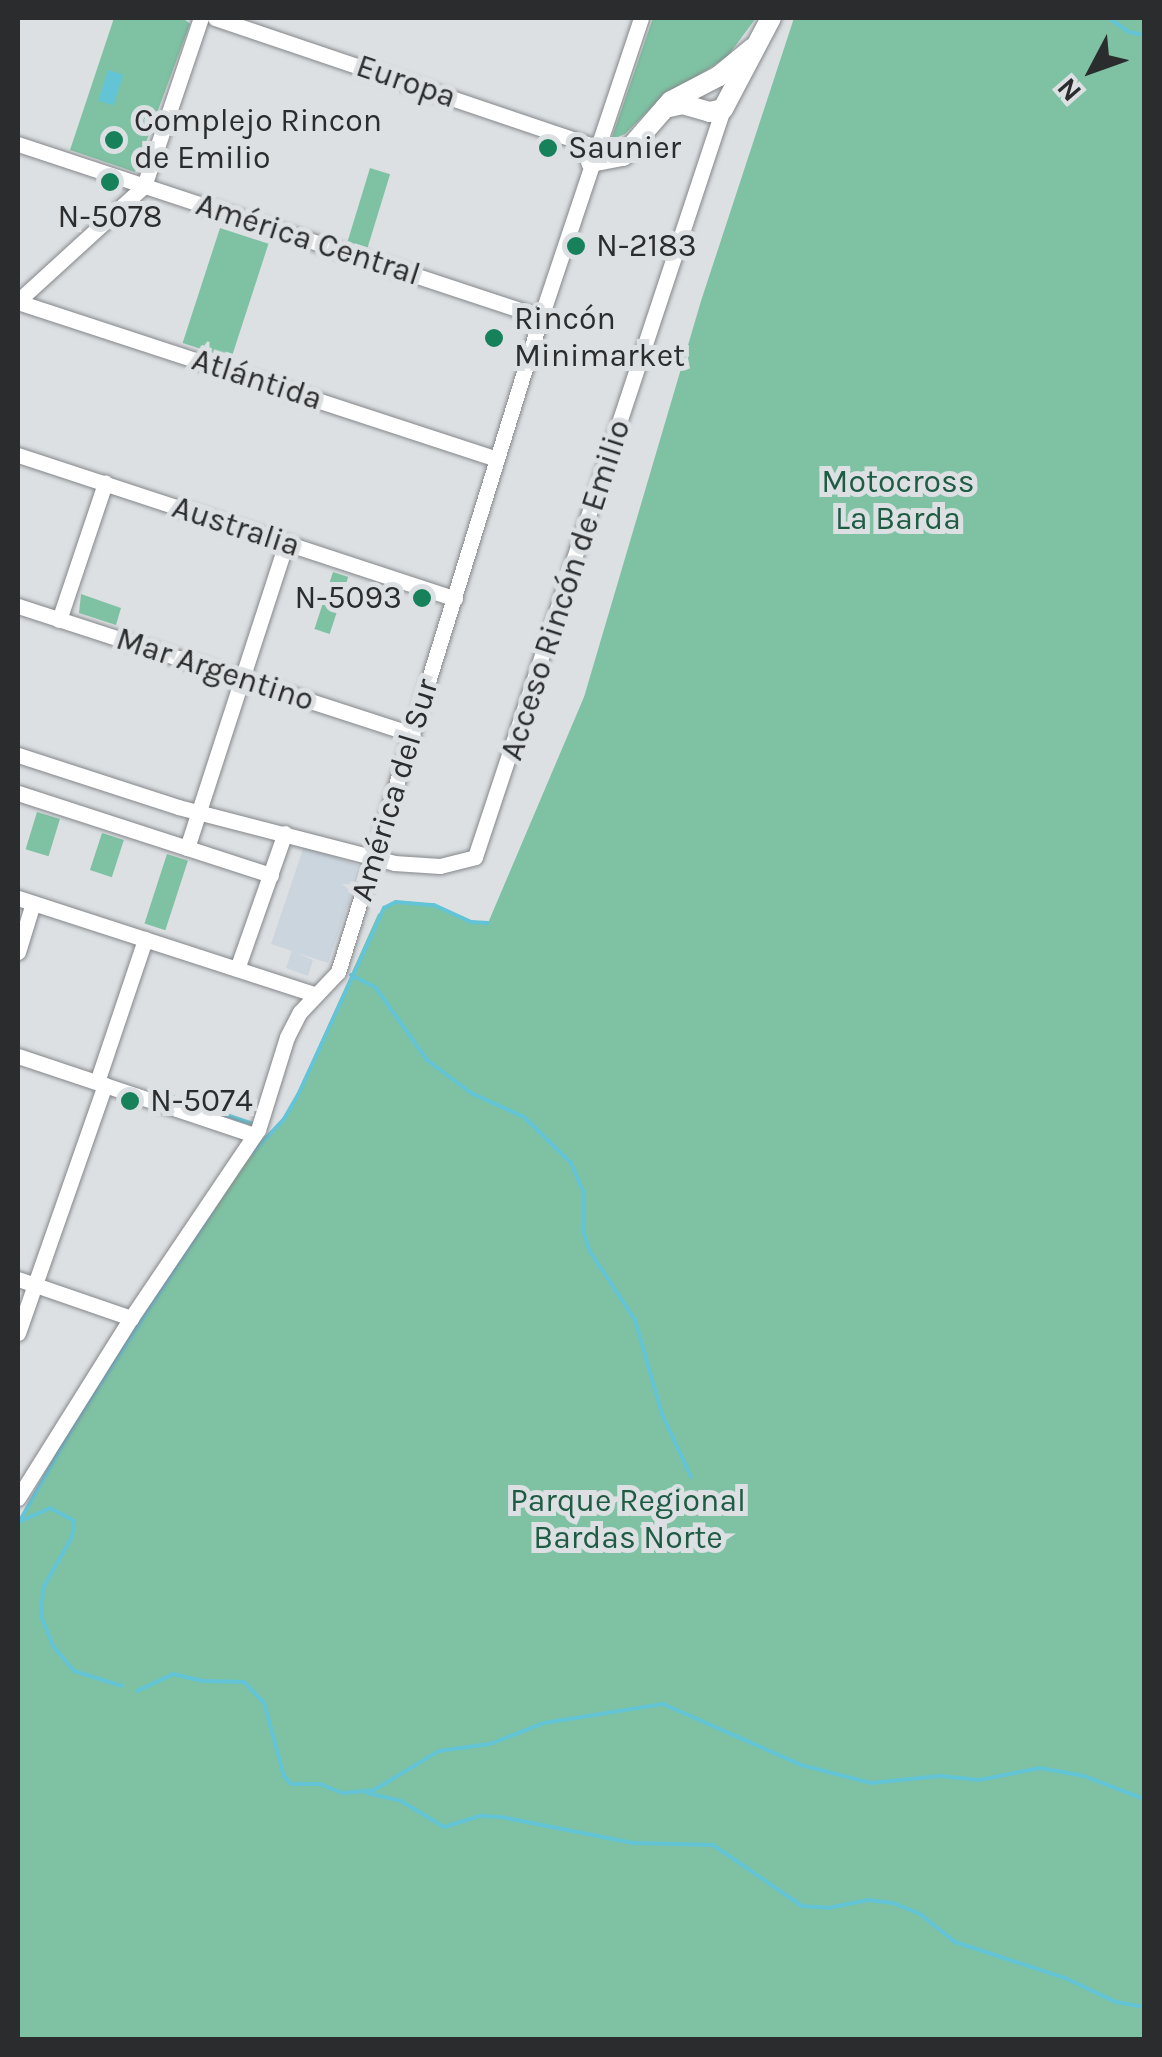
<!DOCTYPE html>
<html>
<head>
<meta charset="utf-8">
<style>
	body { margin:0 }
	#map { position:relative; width:1162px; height:2057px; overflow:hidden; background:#dde0e3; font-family:Karla,sans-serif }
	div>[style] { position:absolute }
	.built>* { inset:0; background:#cbd5dd }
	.green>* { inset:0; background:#7ec2a3; transform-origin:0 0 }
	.water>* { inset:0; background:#63c4d6; transform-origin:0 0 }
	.stream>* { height:4px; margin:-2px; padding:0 2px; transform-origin:2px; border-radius:2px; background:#63c4d6 }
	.roads { filter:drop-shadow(0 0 2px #84878a) drop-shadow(0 0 2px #84878a) }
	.minor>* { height:15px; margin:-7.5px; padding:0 7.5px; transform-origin:7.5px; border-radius:7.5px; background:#fff }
	.major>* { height:20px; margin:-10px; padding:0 10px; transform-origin:10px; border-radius:10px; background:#fff }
	.dots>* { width:28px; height:28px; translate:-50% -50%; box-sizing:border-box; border:5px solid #dde0e3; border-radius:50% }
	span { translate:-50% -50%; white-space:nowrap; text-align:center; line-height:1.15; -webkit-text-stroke:10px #dde0e3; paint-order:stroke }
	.street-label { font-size:32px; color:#2b2c2d }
	.poi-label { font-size:32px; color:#2b2c2d }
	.left { translate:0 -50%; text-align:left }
	.right { translate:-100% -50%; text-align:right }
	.park-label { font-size:32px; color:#1f5c44 }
	.frame { position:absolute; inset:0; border:20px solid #2b2c2d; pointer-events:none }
	.north { position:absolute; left:1042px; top:20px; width:100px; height:100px; -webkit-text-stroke:8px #dde0e3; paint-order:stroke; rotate:229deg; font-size:28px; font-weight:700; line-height:40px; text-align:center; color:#2b2c2d }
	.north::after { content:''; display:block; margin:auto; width:35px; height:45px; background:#2b2c2d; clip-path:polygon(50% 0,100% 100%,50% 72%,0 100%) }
</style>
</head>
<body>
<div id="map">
	<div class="built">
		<i style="clip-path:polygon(304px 846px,361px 866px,328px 963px,297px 953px,313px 960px,308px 976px,286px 968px,292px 951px,271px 944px)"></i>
	</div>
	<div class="green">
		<i style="clip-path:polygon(114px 18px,183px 18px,190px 24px,135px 172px,70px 150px)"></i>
		<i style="clip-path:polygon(653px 18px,756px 18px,727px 57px,658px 101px,625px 134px,611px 140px)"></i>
		<i style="clip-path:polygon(794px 18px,1144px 18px,1144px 2039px,18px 2040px,18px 1524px,76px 1422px,237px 1173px,291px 1108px,378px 914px,396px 902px,434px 905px,471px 922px,488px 923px,584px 697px,701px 301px)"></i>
		<i style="left:370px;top:168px;width:21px;height:77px;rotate:17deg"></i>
		<i style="left:220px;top:228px;width:51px;height:121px;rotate:18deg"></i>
		<i style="left:333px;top:572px;width:16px;height:60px;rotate:18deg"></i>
		<i style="clip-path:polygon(81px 594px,121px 608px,116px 625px,79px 613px)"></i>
		<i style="left:37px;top:812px;width:24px;height:39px;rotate:17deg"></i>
		<i style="left:102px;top:833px;width:23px;height:39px;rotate:18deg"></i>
		<i style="left:167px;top:854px;width:22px;height:73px;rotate:18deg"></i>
	</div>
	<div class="water">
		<i style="left:108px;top:70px;width:16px;height:32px;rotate:18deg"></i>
	</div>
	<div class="stream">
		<i style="left:1109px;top:18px;width:24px;rotate:35deg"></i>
		<i style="left:1129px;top:32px;width:15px;rotate:11deg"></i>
		<i style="left:351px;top:975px;width:28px;rotate:27deg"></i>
		<i style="left:376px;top:988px;width:88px;rotate:54.7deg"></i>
		<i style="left:427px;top:1060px;width:55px;rotate:36.9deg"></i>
		<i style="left:471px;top:1093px;width:58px;rotate:24.4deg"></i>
		<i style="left:524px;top:1117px;width:66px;rotate:44.4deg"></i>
		<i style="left:571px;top:1163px;width:34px;rotate:67deg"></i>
		<i style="left:584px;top:1194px;width:36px;rotate:92deg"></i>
		<i style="left:583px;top:1230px;width:21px;rotate:73deg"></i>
		<i style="left:589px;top:1250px;width:84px;rotate:56.7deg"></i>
		<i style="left:635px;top:1320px;width:98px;rotate:74deg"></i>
		<i style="left:662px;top:1414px;width:69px;rotate:65.3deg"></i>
		<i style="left:163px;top:1094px;width:95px;rotate:18.4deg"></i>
		<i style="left:252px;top:1153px;width:47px;rotate:-46.7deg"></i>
		<i style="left:284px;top:1119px;width:28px;rotate:-60deg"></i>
		<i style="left:298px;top:1095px;width:206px;rotate:-65.3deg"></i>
		<i style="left:384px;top:908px;width:13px;rotate:-27deg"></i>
		<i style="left:396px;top:902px;width:38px;rotate:5deg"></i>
		<i style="left:434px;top:905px;width:41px;rotate:24.7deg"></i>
		<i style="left:471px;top:922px;width:17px;rotate:3deg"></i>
		<i style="left:21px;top:1521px;width:32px;rotate:-24deg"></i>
		<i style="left:50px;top:1508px;width:27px;rotate:28deg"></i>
		<i style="left:74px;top:1521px;width:16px;rotate:97deg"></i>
		<i style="left:72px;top:1537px;width:59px;rotate:119.6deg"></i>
		<i style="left:43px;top:1588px;width:28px;rotate:94deg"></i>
		<i style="left:41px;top:1616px;width:32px;rotate:68deg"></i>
		<i style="left:53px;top:1646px;width:33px;rotate:50deg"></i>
		<i style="left:74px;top:1671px;width:50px;rotate:17.4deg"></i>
		<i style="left:18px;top:1524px;width:117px;rotate:-60.4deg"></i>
		<i style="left:76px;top:1422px;width:252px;rotate:-57.1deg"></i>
		<i style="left:137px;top:1691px;width:40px;rotate:-25deg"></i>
		<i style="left:173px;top:1674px;width:31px;rotate:13deg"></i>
		<i style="left:203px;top:1681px;width:41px;rotate:1.4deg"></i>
		<i style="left:244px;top:1682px;width:29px;rotate:46deg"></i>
		<i style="left:264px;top:1703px;width:76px;rotate:74.7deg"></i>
		<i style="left:284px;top:1776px;width:11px;rotate:49deg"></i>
		<i style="left:291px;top:1784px;width:29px"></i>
		<i style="left:320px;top:1784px;width:24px;rotate:22deg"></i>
		<i style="left:342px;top:1793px;width:32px;rotate:-5deg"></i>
		<i style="left:374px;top:1790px;width:76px;rotate:-31deg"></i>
		<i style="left:439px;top:1751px;width:51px;rotate:-7.8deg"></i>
		<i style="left:490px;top:1744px;width:58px;rotate:-21.3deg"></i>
		<i style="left:544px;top:1723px;width:121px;rotate:-9.1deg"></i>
		<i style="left:663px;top:1704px;width:151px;rotate:23.8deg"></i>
		<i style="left:801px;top:1765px;width:72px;rotate:14.4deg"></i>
		<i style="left:871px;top:1783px;width:69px;rotate:-5.8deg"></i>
		<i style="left:940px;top:1776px;width:39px;rotate:6deg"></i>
		<i style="left:979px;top:1780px;width:62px;rotate:-11.1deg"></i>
		<i style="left:1040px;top:1768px;width:45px;rotate:10.3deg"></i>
		<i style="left:1084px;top:1776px;width:64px;rotate:21deg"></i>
		<i style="left:367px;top:1793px;width:35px;rotate:13deg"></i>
		<i style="left:401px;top:1801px;width:50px;rotate:31.2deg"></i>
		<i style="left:444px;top:1827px;width:39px;rotate:-17deg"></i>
		<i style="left:481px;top:1816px;width:20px;rotate:3deg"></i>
		<i style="left:501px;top:1817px;width:136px;rotate:11.1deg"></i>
		<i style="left:634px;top:1843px;width:79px;rotate:1.5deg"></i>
		<i style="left:713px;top:1845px;width:108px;rotate:34.4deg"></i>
		<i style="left:802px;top:1906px;width:26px;rotate:4deg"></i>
		<i style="left:828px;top:1908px;width:41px;rotate:-11.3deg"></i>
		<i style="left:868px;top:1900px;width:25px;rotate:7deg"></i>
		<i style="left:893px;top:1903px;width:29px;rotate:22deg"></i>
		<i style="left:920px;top:1914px;width:45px;rotate:38.7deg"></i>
		<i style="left:955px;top:1942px;width:116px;rotate:18.1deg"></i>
		<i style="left:1065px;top:1978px;width:56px;rotate:25.2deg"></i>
		<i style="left:1116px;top:2002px;width:28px;rotate:10deg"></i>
	</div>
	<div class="roads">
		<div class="minor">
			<i style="left:215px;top:18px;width:402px;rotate:18.7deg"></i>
			<i style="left:18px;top:144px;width:551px;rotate:18.3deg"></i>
			<i style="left:18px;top:301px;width:171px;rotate:-42.4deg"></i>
			<i style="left:144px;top:186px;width:177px;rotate:-71.3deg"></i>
			<i style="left:18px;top:302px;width:504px;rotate:18.15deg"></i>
			<i style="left:18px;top:455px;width:460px;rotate:18.2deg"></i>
			<i style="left:18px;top:606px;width:415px;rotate:18deg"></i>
			<i style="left:59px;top:620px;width:145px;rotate:-71.4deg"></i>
			<i style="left:18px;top:755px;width:168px;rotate:18deg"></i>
			<i style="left:178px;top:807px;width:223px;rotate:14.5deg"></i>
			<i style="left:394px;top:863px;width:46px;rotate:3.7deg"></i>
			<i style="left:440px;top:866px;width:36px;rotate:-14deg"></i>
			<i style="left:475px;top:857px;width:788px;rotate:-71.66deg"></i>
			<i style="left:18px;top:793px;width:266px;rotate:18deg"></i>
			<i style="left:187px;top:848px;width:321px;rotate:-72deg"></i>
			<i style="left:18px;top:898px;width:313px;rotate:18deg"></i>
			<i style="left:18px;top:952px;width:51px;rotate:-73deg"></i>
			<i style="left:237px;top:969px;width:144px;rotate:-70.6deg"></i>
			<i style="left:18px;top:1056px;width:249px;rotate:18.5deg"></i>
			<i style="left:97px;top:1082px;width:151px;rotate:-71.4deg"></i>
			<i style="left:18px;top:1279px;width:120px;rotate:19deg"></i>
			<i style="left:18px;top:1333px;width:263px;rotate:-70.7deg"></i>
			<i style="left:18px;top:1498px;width:213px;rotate:-57.9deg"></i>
			<i style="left:131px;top:1318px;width:227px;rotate:-56deg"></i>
			<i style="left:258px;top:1130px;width:97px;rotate:-72.7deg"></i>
			<i style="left:287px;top:1037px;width:28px;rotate:-63deg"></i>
			<i style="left:300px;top:1012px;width:55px;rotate:-46.5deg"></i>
			<i style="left:338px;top:972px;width:686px;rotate:-72.78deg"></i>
			<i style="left:541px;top:317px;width:315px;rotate:-71.5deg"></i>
		</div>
		<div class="major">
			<i style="left:665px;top:108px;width:17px;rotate:-13deg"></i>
			<i style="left:682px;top:104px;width:29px;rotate:16deg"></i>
			<i style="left:710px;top:112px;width:13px;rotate:-13deg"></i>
			<i style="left:723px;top:109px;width:103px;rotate:-62.2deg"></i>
			<i style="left:591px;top:162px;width:33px;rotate:-11deg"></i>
			<i style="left:623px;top:156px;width:73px;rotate:-48.9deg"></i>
			<i style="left:671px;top:101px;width:54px;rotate:-27.5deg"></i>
			<i style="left:719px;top:76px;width:44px;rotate:-39.5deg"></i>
		</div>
	</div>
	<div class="dots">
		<i style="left:114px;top:140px;background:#17815c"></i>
		<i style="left:548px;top:148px;background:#17815c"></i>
		<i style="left:110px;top:182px;background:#17815c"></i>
		<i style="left:576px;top:246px;background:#17815c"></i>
		<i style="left:494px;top:338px;background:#17815c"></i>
		<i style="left:422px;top:598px;background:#17815c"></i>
		<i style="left:130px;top:1101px;background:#17815c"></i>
	</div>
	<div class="street-label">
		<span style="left:406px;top:82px;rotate:19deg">Europa</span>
		<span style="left:308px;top:240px;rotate:18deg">América Central</span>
		<span style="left:257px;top:380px;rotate:18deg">Atlántida</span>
		<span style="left:236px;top:527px;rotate:18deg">Australia</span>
		<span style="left:566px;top:590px;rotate:-72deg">Acceso Rincón de Emilio</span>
		<span style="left:215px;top:670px;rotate:18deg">Mar Argentino</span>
		<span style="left:395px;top:790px;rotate:-73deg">América del Sur</span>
	</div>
	<div class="poi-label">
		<span class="left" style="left:134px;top:140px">Complejo Rincon<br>de Emilio</span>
		<span class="left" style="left:568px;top:148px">Saunier</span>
		<span style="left:110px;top:217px">N-5078</span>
		<span class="left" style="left:596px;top:246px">N-2183</span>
		<span class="left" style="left:514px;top:338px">Rincón<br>Minimarket</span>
		<span class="right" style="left:402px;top:598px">N-5093</span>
		<span class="left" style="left:150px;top:1101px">N-5074</span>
	</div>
	<div class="park-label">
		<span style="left:898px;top:501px">Motocross<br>La Barda</span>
		<span style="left:628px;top:1520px">Parque Regional<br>Bardas Norte</span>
	</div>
	<div class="frame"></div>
	<div class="north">N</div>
</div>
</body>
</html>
